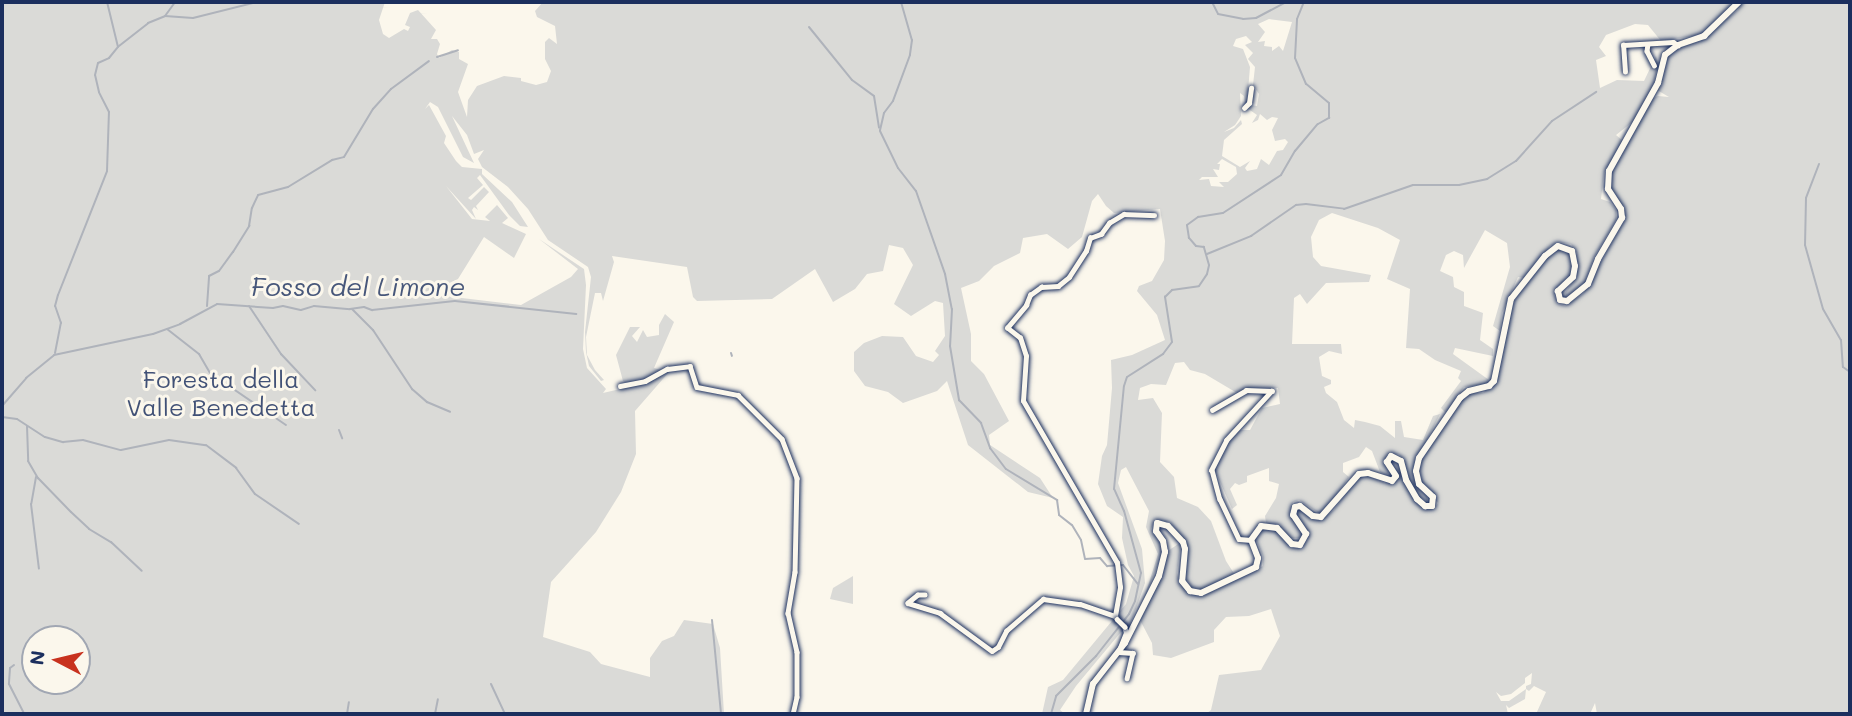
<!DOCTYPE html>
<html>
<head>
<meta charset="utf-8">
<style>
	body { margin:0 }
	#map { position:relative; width:1852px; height:716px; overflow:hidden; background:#fbf7ec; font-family:Mali,sans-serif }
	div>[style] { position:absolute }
	.green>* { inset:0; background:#dadad7 }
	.stream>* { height:2px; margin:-1px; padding:0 1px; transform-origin:1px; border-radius:1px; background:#afb3bb }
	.roads { filter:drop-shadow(0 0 2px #1b2f5e) drop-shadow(0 0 2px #1b2f5e) }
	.minor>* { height:4.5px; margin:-2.25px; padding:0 2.25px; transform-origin:2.25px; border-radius:2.25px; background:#fbf7ec }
	.secondary>* { height:6px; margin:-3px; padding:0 3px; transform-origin:3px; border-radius:3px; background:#fbf7ec }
	.bridges { filter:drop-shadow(0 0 2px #1b2f5e) drop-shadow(0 0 2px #1b2f5e) }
	.minor-bridge>* { height:4.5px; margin:-2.25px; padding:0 2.25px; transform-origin:2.25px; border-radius:2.25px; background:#fbf7ec }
	span { translate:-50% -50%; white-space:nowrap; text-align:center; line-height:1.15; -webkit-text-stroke:6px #fbf7ec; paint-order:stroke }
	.park-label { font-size:24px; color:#415176 }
	.water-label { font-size:26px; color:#47577a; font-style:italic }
	.frame { position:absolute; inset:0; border:4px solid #1b2f5e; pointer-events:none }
	.north { position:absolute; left:21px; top:625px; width:70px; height:70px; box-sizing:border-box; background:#fbf7ec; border:2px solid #a1a7b3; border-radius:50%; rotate:277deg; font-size:19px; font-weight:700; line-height:28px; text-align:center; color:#1b2f5e }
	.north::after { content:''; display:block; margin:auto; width:24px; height:32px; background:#c8321e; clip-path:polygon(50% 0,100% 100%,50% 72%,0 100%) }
</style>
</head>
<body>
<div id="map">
	<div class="green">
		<i style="clip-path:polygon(evenodd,2px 2px,385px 2px,379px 20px,383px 34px,389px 38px,404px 29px,408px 31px,410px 27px,405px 25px,410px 13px,418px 10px,436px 30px,431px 39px,437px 39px,440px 44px,437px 54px,439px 58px,452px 50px,459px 52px,459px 59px,468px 64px,458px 92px,467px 117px,468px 100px,477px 86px,504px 76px,521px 78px,521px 81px,536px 85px,547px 82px,551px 71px,545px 59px,545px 42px,549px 38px,557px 44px,555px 26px,537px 17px,535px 11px,543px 2px,1736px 2px,1700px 35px,1661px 41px,1648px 25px,1635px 24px,1606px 35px,1599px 47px,1606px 56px,1596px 60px,1600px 88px,1617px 80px,1644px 81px,1656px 56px,1658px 64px,1653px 87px,1635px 120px,1616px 135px,1623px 141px,1604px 173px,1601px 199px,1610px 202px,1616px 210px,1616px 220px,1594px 257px,1585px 283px,1574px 293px,1567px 296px,1565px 293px,1576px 277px,1577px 253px,1571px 244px,1558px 242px,1550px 246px,1525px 278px,1518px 277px,1502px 313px,1500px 331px,1493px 326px,1510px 267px,1507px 243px,1485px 230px,1464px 268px,1463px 255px,1454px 251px,1446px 255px,1440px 271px,1453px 277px,1454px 287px,1464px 292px,1464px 306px,1483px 313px,1480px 340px,1493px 349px,1493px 356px,1455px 348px,1453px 354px,1489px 380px,1486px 384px,1464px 387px,1446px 413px,1441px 408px,1461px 381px,1458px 378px,1461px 371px,1435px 360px,1419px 349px,1406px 348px,1410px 289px,1387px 279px,1400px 240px,1378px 228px,1332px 213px,1319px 220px,1311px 237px,1313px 257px,1321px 266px,1371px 275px,1369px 282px,1326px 283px,1307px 304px,1300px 294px,1294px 298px,1292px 344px,1341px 344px,1342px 354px,1329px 351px,1319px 357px,1322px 376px,1331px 380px,1331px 384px,1324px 387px,1326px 393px,1337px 402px,1344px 420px,1354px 428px,1355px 420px,1365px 422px,1380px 426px,1395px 438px,1395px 421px,1401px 421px,1404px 437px,1423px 440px,1433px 416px,1440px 414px,1415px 464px,1415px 480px,1427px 495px,1427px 501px,1418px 496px,1407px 478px,1404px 459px,1398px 454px,1387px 455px,1385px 463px,1389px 472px,1386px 475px,1380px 472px,1372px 451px,1366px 447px,1359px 457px,1343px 463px,1343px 472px,1349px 477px,1326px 510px,1319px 513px,1299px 500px,1293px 502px,1290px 512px,1302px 530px,1301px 538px,1289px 538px,1279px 526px,1266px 523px,1265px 516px,1276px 498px,1279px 484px,1269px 481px,1269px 468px,1247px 476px,1247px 482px,1239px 485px,1235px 483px,1230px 489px,1237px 505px,1232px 509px,1213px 466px,1229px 437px,1240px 430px,1250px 430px,1262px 408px,1280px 404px,1278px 388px,1248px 389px,1237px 393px,1205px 374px,1190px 370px,1184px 362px,1175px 363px,1166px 385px,1151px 384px,1140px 388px,1138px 400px,1153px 398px,1162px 413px,1160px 462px,1174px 477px,1177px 498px,1198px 507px,1211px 521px,1226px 561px,1235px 575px,1205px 590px,1191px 587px,1184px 575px,1186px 542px,1170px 522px,1155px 519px,1151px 529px,1161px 545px,1162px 554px,1142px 605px,1158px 554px,1146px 527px,1149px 511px,1126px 467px,1121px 470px,1118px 483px,1142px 549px,1145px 583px,1128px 631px,1121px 632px,1076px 686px,1060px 710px,1065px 714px,1042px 714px,1048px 687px,1063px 680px,1126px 604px,1134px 576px,1128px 565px,1122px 538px,1123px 517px,1107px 506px,1098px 484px,1102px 456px,1107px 445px,1112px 388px,1111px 360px,1132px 355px,1165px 340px,1157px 315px,1137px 291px,1139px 286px,1152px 281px,1164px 260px,1165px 241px,1160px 209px,1114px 213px,1106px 206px,1098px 194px,1092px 201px,1082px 237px,1068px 249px,1047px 234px,1023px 238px,1020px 253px,994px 266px,979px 281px,961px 288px,971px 334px,971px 361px,984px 374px,1009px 421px,989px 435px,990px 445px,1040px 478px,1053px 498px,1028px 492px,968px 445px,947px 381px,937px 391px,903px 403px,888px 392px,865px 386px,854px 371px,854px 352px,864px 343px,882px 336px,903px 337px,916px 356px,933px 362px,939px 355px,935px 351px,945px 336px,943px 303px,935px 301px,911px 316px,894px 304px,913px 265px,903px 248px,889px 245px,883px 271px,867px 274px,855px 289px,833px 302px,815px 269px,772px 299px,697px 301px,693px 297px,687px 267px,612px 256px,614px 262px,603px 301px,601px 293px,595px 293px,586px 337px,587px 355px,595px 370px,604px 380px,601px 381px,589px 366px,586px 352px,585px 332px,591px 277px,588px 267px,548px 240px,528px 209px,508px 187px,482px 167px,478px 159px,484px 150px,474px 154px,467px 135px,452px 116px,474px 163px,463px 157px,438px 107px,430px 102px,425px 109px,429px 105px,446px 136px,444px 143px,456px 161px,462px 167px,482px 169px,482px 174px,512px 202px,528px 227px,520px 226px,509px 215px,480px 175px,477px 178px,483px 185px,468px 198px,471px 200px,484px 187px,489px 192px,476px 206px,478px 210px,474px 207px,472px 210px,476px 219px,446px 186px,472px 219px,490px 221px,485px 217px,497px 205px,508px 218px,502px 223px,526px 234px,514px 258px,484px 237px,458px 279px,419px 297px,445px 296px,521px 305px,571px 277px,578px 269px,539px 239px,584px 269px,586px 285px,583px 349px,587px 368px,606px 389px,603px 393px,633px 386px,623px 381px,616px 355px,630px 327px,640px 327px,632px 336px,637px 342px,643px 330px,647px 337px,659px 335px,659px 325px,665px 314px,674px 322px,654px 368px,669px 372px,635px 411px,636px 454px,621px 492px,596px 532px,551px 582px,543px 637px,590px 652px,601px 664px,650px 677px,650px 658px,662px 641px,674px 636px,684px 620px,713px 624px,720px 648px,724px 714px,2px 714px,2px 2px,1269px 19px,1292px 22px,1283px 51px,1279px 46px,1272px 51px,1272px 47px,1264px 46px,1265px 41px,1258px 42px,1265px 32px,1258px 24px,1269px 19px,2px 2px,1246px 36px,1252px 42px,1245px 45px,1253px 53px,1248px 59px,1255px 67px,1253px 85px,1259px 94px,1257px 106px,1249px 105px,1247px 108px,1257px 115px,1252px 123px,1258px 120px,1260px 114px,1267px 120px,1272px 117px,1278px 118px,1272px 130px,1275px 141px,1285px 139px,1288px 142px,1283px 150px,1277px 151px,1269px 165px,1261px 159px,1257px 169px,1247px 171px,1245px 168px,1250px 161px,1240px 167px,1222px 156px,1224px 140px,1242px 124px,1241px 120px,1234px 128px,1224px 132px,1235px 125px,1241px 116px,1240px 93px,1244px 96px,1245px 104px,1247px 103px,1250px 67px,1243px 49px,1233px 46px,1236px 39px,1246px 36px,2px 2px,1222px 159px,1236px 167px,1237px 174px,1228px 182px,1219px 182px,1224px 187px,1211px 186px,1209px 179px,1199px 180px,1202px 177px,1218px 177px,1213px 169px,1219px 170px,1220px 164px,1217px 164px,1222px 159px,2px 2px,35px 639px,77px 639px,77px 681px,35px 681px,35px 639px)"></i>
		<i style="clip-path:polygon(1742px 2px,1850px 2px,1850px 714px,1597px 714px,1595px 703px,1590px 714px,1536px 714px,1546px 692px,1534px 686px,1529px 691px,1526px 689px,1526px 686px,1531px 684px,1532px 673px,1525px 678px,1525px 683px,1511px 694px,1501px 696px,1496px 692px,1501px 701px,1509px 701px,1526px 689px,1525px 699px,1509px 708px,1506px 705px,1508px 714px,1206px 714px,1211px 710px,1219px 675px,1261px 670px,1280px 636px,1271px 609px,1249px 616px,1226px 617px,1214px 630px,1214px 642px,1171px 658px,1153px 655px,1152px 643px,1140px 620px,1168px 551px,1181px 542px,1177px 573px,1179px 582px,1188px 593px,1203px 596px,1263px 566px,1263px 556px,1255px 537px,1264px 527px,1270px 527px,1299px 546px,1307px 541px,1309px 533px,1297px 516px,1298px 509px,1323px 518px,1334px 510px,1357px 478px,1366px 475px,1385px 483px,1400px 475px,1412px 497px,1425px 508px,1434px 509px,1438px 503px,1422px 485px,1419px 462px,1462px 398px,1471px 393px,1483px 393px,1498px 378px,1509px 313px,1522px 287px,1553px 251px,1561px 248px,1568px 252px,1573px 267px,1570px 276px,1554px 295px,1559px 304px,1565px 306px,1583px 294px,1624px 221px,1625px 214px,1612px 189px,1611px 174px,1615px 164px,1651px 99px,1658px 96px,1669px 97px,1657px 90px,1665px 60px,1674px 51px,1704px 37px,1738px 10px)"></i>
		<i style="clip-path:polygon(853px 576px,853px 604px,830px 599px,833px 588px)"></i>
	</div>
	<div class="stream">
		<i style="left:901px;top:2px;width:40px;rotate:74deg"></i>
		<i style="left:912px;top:40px;width:15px;rotate:98deg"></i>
		<i style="left:910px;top:55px;width:49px;rotate:110.3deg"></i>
		<i style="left:893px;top:101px;width:15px;rotate:127deg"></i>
		<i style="left:884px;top:113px;width:18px;rotate:103deg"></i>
		<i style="left:880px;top:131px;width:41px;rotate:64.1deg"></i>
		<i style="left:898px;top:168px;width:29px;rotate:52deg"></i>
		<i style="left:916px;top:191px;width:88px;rotate:70.7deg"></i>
		<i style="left:945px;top:274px;width:36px;rotate:79deg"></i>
		<i style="left:952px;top:309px;width:37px;rotate:93deg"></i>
		<i style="left:950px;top:346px;width:55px;rotate:80.5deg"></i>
		<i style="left:959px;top:400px;width:32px;rotate:46deg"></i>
		<i style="left:981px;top:423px;width:27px;rotate:70deg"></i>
		<i style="left:990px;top:448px;width:26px;rotate:53deg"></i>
		<i style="left:1006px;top:469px;width:60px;rotate:31.3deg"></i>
		<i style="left:1057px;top:500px;width:15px;rotate:82deg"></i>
		<i style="left:1059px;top:515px;width:16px;rotate:38deg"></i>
		<i style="left:1072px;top:525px;width:17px;rotate:59deg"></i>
		<i style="left:1081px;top:540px;width:19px;rotate:78deg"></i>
		<i style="left:1085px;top:559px;width:15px;rotate:-4deg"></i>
		<i style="left:1100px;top:558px;width:11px;rotate:49deg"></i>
		<i style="left:1107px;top:566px;width:16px;rotate:-4deg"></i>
		<i style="left:1123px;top:565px;width:24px;rotate:52deg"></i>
		<i style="left:1212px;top:2px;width:13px;rotate:63deg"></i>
		<i style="left:1218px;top:14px;width:25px;rotate:11deg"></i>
		<i style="left:1243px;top:19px;width:13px;rotate:-4deg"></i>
		<i style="left:1256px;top:18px;width:34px;rotate:-28deg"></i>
		<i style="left:165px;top:16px;width:28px;rotate:4deg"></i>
		<i style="left:193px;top:18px;width:66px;rotate:-14deg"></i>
		<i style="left:809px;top:27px;width:68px;rotate:50.9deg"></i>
		<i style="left:852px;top:80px;width:27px;rotate:36deg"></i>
		<i style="left:874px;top:96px;width:32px;rotate:81deg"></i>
		<i style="left:119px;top:46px;width:37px;rotate:-38deg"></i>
		<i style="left:148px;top:23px;width:18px;rotate:-22deg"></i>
		<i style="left:165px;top:16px;width:17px;rotate:-54deg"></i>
		<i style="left:437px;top:57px;width:22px;rotate:-18deg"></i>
		<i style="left:1819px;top:164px;width:36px;rotate:111deg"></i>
		<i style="left:1806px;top:198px;width:47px;rotate:91.2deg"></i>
		<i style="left:1805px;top:245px;width:66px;rotate:74.3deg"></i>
		<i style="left:1823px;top:309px;width:36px;rotate:60deg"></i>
		<i style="left:1841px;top:340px;width:27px;rotate:86deg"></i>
		<i style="left:1843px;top:367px;width:9px;rotate:36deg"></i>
		<i style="left:1207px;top:254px;width:48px;rotate:-22.2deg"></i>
		<i style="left:1251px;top:236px;width:55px;rotate:-34.6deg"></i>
		<i style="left:1296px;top:205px;width:10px;rotate:-6deg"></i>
		<i style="left:1306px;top:204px;width:38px;rotate:7deg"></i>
		<i style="left:1344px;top:209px;width:73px;rotate:-19.2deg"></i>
		<i style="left:1413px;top:185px;width:46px"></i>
		<i style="left:1459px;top:185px;width:29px;rotate:-12deg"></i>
		<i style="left:1487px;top:179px;width:34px;rotate:-32deg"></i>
		<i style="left:1516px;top:161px;width:54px;rotate:-48deg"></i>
		<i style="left:1552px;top:121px;width:53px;rotate:-33.4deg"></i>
		<i style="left:207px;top:306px;width:30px;rotate:-86deg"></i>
		<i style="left:209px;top:276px;width:11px;rotate:-27deg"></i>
		<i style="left:219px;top:271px;width:24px;rotate:-54deg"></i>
		<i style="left:233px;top:252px;width:31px;rotate:-58deg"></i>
		<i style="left:249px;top:226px;width:18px;rotate:-81deg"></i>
		<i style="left:252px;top:208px;width:14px;rotate:-65deg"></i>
		<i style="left:258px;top:195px;width:31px;rotate:-15deg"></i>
		<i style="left:288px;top:187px;width:52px;rotate:-31.5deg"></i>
		<i style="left:332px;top:160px;width:12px;rotate:-14deg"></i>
		<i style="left:344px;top:157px;width:56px;rotate:-58.9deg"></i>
		<i style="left:373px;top:109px;width:27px;rotate:-48deg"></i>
		<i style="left:391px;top:89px;width:47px;rotate:-36.4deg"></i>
		<i style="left:249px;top:306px;width:58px;rotate:56.3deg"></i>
		<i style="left:281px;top:354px;width:50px;rotate:46.6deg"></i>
		<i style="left:352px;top:309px;width:30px;rotate:45deg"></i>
		<i style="left:373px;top:330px;width:71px;rotate:56.5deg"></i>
		<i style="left:412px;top:389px;width:20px;rotate:41deg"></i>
		<i style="left:427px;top:402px;width:25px;rotate:23deg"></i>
		<i style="left:167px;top:329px;width:41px;rotate:38deg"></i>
		<i style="left:199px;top:354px;width:22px;rotate:60deg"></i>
		<i style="left:210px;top:373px;width:92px;rotate:34.4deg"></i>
		<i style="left:55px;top:353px;width:31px;rotate:-79deg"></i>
		<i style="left:61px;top:323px;width:18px;rotate:-109deg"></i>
		<i style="left:55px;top:306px;width:11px;rotate:-75deg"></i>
		<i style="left:58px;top:295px;width:133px;rotate:-68.4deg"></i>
		<i style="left:107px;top:171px;width:59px;rotate:-88.1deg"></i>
		<i style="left:109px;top:112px;width:22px;rotate:-117deg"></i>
		<i style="left:99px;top:92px;width:17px;rotate:-103deg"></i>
		<i style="left:95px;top:75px;width:12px;rotate:-76deg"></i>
		<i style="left:98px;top:63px;width:12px;rotate:-24deg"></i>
		<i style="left:109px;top:58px;width:14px;rotate:-51deg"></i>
		<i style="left:118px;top:47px;width:46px;rotate:-103.7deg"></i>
		<i style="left:731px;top:353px;width:3px;rotate:72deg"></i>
		<i style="left:2px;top:406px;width:37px;rotate:-49deg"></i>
		<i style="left:26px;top:378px;width:36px;rotate:-39deg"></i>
		<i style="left:54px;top:355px;width:101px;rotate:-12deg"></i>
		<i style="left:153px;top:334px;width:29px;rotate:-20deg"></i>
		<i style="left:180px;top:324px;width:42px;rotate:-28.4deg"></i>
		<i style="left:217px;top:304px;width:56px;rotate:4.1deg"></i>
		<i style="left:273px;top:308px;width:10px;rotate:-11deg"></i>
		<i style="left:283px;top:306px;width:18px;rotate:13deg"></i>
		<i style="left:301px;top:310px;width:14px;rotate:-17deg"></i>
		<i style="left:314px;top:306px;width:36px;rotate:5deg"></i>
		<i style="left:350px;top:309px;width:14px;rotate:-8deg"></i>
		<i style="left:364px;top:307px;width:9px;rotate:21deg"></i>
		<i style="left:372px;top:310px;width:83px;rotate:-6.2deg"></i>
		<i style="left:455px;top:301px;width:122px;rotate:6.1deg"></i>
		<i style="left:2px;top:417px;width:15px;rotate:8deg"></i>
		<i style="left:17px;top:419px;width:33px;rotate:33deg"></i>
		<i style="left:45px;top:437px;width:19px;rotate:16deg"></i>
		<i style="left:63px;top:442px;width:20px;rotate:-6deg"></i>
		<i style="left:83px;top:440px;width:39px;rotate:15deg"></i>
		<i style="left:121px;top:450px;width:49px;rotate:-11.8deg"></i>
		<i style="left:169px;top:440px;width:37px;rotate:8deg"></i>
		<i style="left:206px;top:445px;width:38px;rotate:37deg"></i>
		<i style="left:236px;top:468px;width:32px;rotate:54deg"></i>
		<i style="left:255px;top:494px;width:53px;rotate:34.3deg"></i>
		<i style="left:27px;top:426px;width:35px;rotate:88deg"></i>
		<i style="left:28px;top:461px;width:20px;rotate:60deg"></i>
		<i style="left:38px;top:478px;width:47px;rotate:45.9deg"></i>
		<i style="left:71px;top:512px;width:25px;rotate:43deg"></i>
		<i style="left:89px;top:529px;width:26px;rotate:31deg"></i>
		<i style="left:111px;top:542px;width:42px;rotate:43.1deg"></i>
		<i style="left:339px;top:430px;width:9px;rotate:69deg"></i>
		<i style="left:36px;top:477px;width:27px;rotate:100deg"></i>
		<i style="left:31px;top:504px;width:65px;rotate:83deg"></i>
		<i style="left:712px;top:620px;width:94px;rotate:84.5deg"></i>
		<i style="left:14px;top:665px;width:5px;rotate:143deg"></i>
		<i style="left:10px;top:668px;width:16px;rotate:94deg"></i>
		<i style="left:9px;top:684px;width:34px;rotate:63deg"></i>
		<i style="left:491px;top:684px;width:33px;rotate:65deg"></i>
		<i style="left:347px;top:714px;width:12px;rotate:-81deg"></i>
		<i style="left:435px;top:714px;width:15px;rotate:-79deg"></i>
		<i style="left:1051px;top:714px;width:19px;rotate:-74deg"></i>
		<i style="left:1056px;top:696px;width:57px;rotate:-45deg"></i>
		<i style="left:1096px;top:656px;width:53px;rotate:-51.8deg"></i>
		<i style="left:1129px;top:614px;width:14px;rotate:-65deg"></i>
		<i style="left:1135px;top:601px;width:29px;rotate:-78deg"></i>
		<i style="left:1141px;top:573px;width:64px;rotate:-105.3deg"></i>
		<i style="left:1124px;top:511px;width:24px;rotate:-114deg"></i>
		<i style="left:1114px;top:489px;width:103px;rotate:-84.5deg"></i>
		<i style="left:1124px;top:386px;width:9px;rotate:-72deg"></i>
		<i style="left:1127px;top:377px;width:43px;rotate:-32.6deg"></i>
		<i style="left:1163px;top:354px;width:15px;rotate:-53deg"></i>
		<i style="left:1172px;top:342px;width:46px;rotate:-98.8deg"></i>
		<i style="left:1165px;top:297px;width:10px;rotate:-45deg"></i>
		<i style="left:1172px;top:290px;width:27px;rotate:-8deg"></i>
		<i style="left:1199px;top:286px;width:14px;rotate:-56deg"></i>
		<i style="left:1207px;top:274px;width:9px;rotate:-77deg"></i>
		<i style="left:1209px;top:265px;width:19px;rotate:-106deg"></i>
		<i style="left:1204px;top:247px;width:8px;rotate:-173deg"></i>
		<i style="left:1196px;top:246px;width:11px;rotate:-131deg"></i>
		<i style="left:1189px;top:238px;width:13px;rotate:-99deg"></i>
		<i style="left:1187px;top:225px;width:14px;rotate:-36deg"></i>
		<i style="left:1198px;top:217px;width:25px;rotate:-9deg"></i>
		<i style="left:1223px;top:213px;width:69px;rotate:-33.2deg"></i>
		<i style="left:1281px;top:175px;width:28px;rotate:-60deg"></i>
		<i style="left:1295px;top:151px;width:35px;rotate:-50deg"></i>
		<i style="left:1318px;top:124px;width:13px;rotate:-29deg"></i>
		<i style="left:1329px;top:118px;width:15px;rotate:-90deg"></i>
		<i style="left:1329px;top:103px;width:30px;rotate:-140deg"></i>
		<i style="left:1306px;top:84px;width:28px;rotate:-113deg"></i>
		<i style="left:1295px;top:58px;width:39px;rotate:-87deg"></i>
		<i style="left:1297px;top:19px;width:18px;rotate:-68deg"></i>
	</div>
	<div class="roads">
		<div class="minor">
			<i style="left:1648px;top:44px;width:7px;rotate:98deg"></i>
			<i style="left:1647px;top:51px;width:16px;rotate:63deg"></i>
			<i style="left:1625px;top:72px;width:27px;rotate:-94deg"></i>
			<i style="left:1623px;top:45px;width:50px;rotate:-3.4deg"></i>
			<i style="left:1673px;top:42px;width:6px;rotate:31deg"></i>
			<i style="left:1244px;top:108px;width:7px;rotate:-45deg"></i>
			<i style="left:1249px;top:103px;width:15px;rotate:-82deg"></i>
			<i style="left:620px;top:386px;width:25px;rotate:-11deg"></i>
			<i style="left:645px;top:381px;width:25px;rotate:-29deg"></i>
			<i style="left:667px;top:369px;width:23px;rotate:-7deg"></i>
			<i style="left:690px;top:366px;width:22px;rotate:72deg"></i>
			<i style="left:697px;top:387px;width:42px;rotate:11deg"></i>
			<i style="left:738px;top:395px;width:62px;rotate:45deg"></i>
			<i style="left:782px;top:439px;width:42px;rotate:69deg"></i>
			<i style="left:797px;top:478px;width:94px;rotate:91.2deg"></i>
			<i style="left:795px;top:572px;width:42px;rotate:99.7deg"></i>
			<i style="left:788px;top:613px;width:40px;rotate:77deg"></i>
			<i style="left:797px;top:652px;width:45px;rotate:90deg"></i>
			<i style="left:797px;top:697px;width:17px;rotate:103deg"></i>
			<i style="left:1212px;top:410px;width:39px;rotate:-30deg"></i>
			<i style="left:1246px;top:390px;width:26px;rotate:2deg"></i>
			<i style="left:1272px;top:391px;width:67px;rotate:132.6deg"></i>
			<i style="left:1227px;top:440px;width:34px;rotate:117deg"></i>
			<i style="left:1212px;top:470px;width:30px;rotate:75deg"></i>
			<i style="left:1220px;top:499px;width:44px;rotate:64.6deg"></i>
			<i style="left:1239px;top:539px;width:12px;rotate:5deg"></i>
			<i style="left:925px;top:595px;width:7px;rotate:180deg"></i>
			<i style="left:918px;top:595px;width:13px;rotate:141deg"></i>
			<i style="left:908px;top:603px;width:34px;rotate:17deg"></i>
			<i style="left:940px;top:613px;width:64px;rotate:36.2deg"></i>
			<i style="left:992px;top:651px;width:7px;rotate:-34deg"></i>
			<i style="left:998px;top:647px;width:18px;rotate:-63deg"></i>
			<i style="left:1006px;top:631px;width:49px;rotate:-40.9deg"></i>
			<i style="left:1043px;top:599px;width:37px;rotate:8deg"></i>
			<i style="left:1080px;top:604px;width:37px;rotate:19deg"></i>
			<i style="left:1117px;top:620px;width:4px;rotate:-117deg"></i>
			<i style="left:1115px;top:616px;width:29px;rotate:-80deg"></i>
			<i style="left:1120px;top:587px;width:24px;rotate:-97deg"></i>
			<i style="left:1117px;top:563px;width:187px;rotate:-120.1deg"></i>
			<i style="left:1023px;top:401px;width:45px;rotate:-86.2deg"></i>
			<i style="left:1026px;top:356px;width:19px;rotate:-108deg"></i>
			<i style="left:1020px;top:338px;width:16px;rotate:-142deg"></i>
			<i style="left:1007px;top:328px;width:30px;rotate:-50deg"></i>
			<i style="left:1026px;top:305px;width:11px;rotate:-68deg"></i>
			<i style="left:1030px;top:295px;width:14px;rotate:-36deg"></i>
			<i style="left:1041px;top:287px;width:17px;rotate:-3deg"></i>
			<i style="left:1058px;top:286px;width:14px;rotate:-39deg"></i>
			<i style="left:1069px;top:277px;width:31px;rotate:-57deg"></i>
			<i style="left:1086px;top:251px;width:14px;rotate:-73deg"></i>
			<i style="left:1090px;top:238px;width:12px;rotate:-20deg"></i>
			<i style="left:1101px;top:234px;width:14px;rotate:-54deg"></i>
			<i style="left:1109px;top:223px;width:17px;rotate:-31deg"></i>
			<i style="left:1124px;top:214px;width:30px;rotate:2deg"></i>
			<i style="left:1119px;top:650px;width:18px;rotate:-68deg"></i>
			<i style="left:1126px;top:633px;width:7px;rotate:-106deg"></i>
			<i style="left:1118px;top:652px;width:15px;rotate:4deg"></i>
			<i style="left:1133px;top:653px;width:26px;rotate:103deg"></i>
		</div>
		<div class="secondary">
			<i style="left:1086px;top:714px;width:31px;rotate:-77deg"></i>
			<i style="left:1093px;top:684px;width:52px;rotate:-52deg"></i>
			<i style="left:1125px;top:643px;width:75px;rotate:-63.1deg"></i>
			<i style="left:1159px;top:576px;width:25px;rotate:-76deg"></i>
			<i style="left:1165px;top:552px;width:11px;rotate:-100deg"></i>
			<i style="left:1163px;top:541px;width:12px;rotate:-125deg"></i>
			<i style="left:1156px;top:531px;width:8px;rotate:-83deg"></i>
			<i style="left:1157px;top:523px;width:11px;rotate:15deg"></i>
			<i style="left:1168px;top:526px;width:22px;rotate:47deg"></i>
			<i style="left:1183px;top:542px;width:7px;rotate:74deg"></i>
			<i style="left:1185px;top:549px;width:32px;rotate:95deg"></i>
			<i style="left:1182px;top:581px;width:13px;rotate:51deg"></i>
			<i style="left:1190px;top:591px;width:11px;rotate:10deg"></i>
			<i style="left:1201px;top:593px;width:61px;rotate:-25.3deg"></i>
			<i style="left:1256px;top:567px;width:9px;rotate:-77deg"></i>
			<i style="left:1258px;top:558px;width:19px;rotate:-111deg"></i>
			<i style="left:1251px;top:540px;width:17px;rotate:-54deg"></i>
			<i style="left:1261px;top:526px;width:16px;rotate:7deg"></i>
			<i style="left:1277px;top:528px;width:22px;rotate:47deg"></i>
			<i style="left:1292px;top:544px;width:8px;rotate:7deg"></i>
			<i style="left:1300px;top:545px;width:13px;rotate:-61deg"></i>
			<i style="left:1306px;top:534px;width:23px;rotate:-124deg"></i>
			<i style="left:1293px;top:515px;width:8px;rotate:-76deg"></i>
			<i style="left:1295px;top:507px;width:5px;rotate:-11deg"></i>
			<i style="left:1300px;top:506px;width:16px;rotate:38deg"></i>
			<i style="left:1313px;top:516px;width:8px;rotate:7deg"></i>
			<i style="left:1321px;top:517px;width:57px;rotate:-48.5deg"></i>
			<i style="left:1359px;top:474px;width:9px;rotate:-6deg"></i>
			<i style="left:1368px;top:473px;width:25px;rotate:18deg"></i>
			<i style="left:1392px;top:481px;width:6px;rotate:-51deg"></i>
			<i style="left:1396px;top:476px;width:17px;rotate:-123deg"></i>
			<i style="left:1387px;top:462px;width:7px;rotate:-56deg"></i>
			<i style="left:1391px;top:456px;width:11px;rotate:27deg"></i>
			<i style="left:1401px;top:461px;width:20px;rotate:75deg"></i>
			<i style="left:1406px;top:480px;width:22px;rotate:60deg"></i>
			<i style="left:1417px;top:499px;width:11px;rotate:41deg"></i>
			<i style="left:1425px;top:506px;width:7px"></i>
			<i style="left:1432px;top:506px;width:9px;rotate:-84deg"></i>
			<i style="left:1433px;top:497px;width:19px;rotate:-137deg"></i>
			<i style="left:1419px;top:484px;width:13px;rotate:-103deg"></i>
			<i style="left:1416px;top:471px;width:13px;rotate:-77deg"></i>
			<i style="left:1419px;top:458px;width:73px;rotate:-55.7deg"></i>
			<i style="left:1460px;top:398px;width:11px;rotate:-38deg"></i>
			<i style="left:1469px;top:391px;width:21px;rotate:-14deg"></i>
			<i style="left:1489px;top:386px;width:7px;rotate:-45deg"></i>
			<i style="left:1494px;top:381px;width:84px;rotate:-78.3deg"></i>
			<i style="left:1511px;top:299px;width:55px;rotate:-51.7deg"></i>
			<i style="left:1545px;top:256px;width:16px;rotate:-38deg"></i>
			<i style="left:1558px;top:246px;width:15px;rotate:20deg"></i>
			<i style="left:1572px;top:251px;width:15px;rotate:79deg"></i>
			<i style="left:1575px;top:266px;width:11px;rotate:100deg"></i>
			<i style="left:1573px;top:277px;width:21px;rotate:137deg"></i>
			<i style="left:1558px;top:291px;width:9px;rotate:77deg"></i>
			<i style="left:1560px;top:300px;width:7px;rotate:8deg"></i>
			<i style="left:1567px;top:301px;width:27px;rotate:-39deg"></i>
			<i style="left:1588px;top:284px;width:27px;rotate:-68deg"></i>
			<i style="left:1598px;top:259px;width:48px;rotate:-59.7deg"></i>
			<i style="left:1622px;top:218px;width:9px;rotate:-96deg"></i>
			<i style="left:1621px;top:209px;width:24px;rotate:-123deg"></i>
			<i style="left:1608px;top:189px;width:18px;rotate:-87deg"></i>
			<i style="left:1609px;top:171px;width:101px;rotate:-60.9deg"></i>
			<i style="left:1658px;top:83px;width:29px;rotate:-76deg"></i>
			<i style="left:1665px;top:55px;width:16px;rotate:-38deg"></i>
			<i style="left:1678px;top:45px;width:28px;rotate:-19deg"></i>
			<i style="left:1704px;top:36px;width:49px;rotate:-44.2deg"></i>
		</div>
	</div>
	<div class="bridges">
		<div class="minor-bridge">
			<i style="left:1117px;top:619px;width:11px;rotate:45deg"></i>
		</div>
	</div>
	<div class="park-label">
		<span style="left:221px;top:393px">Foresta della<br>Valle Benedetta</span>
	</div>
	<div class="water-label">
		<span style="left:358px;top:287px">Fosso del Limone</span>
	</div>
	<div class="frame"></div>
	<div class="north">N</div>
</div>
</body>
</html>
